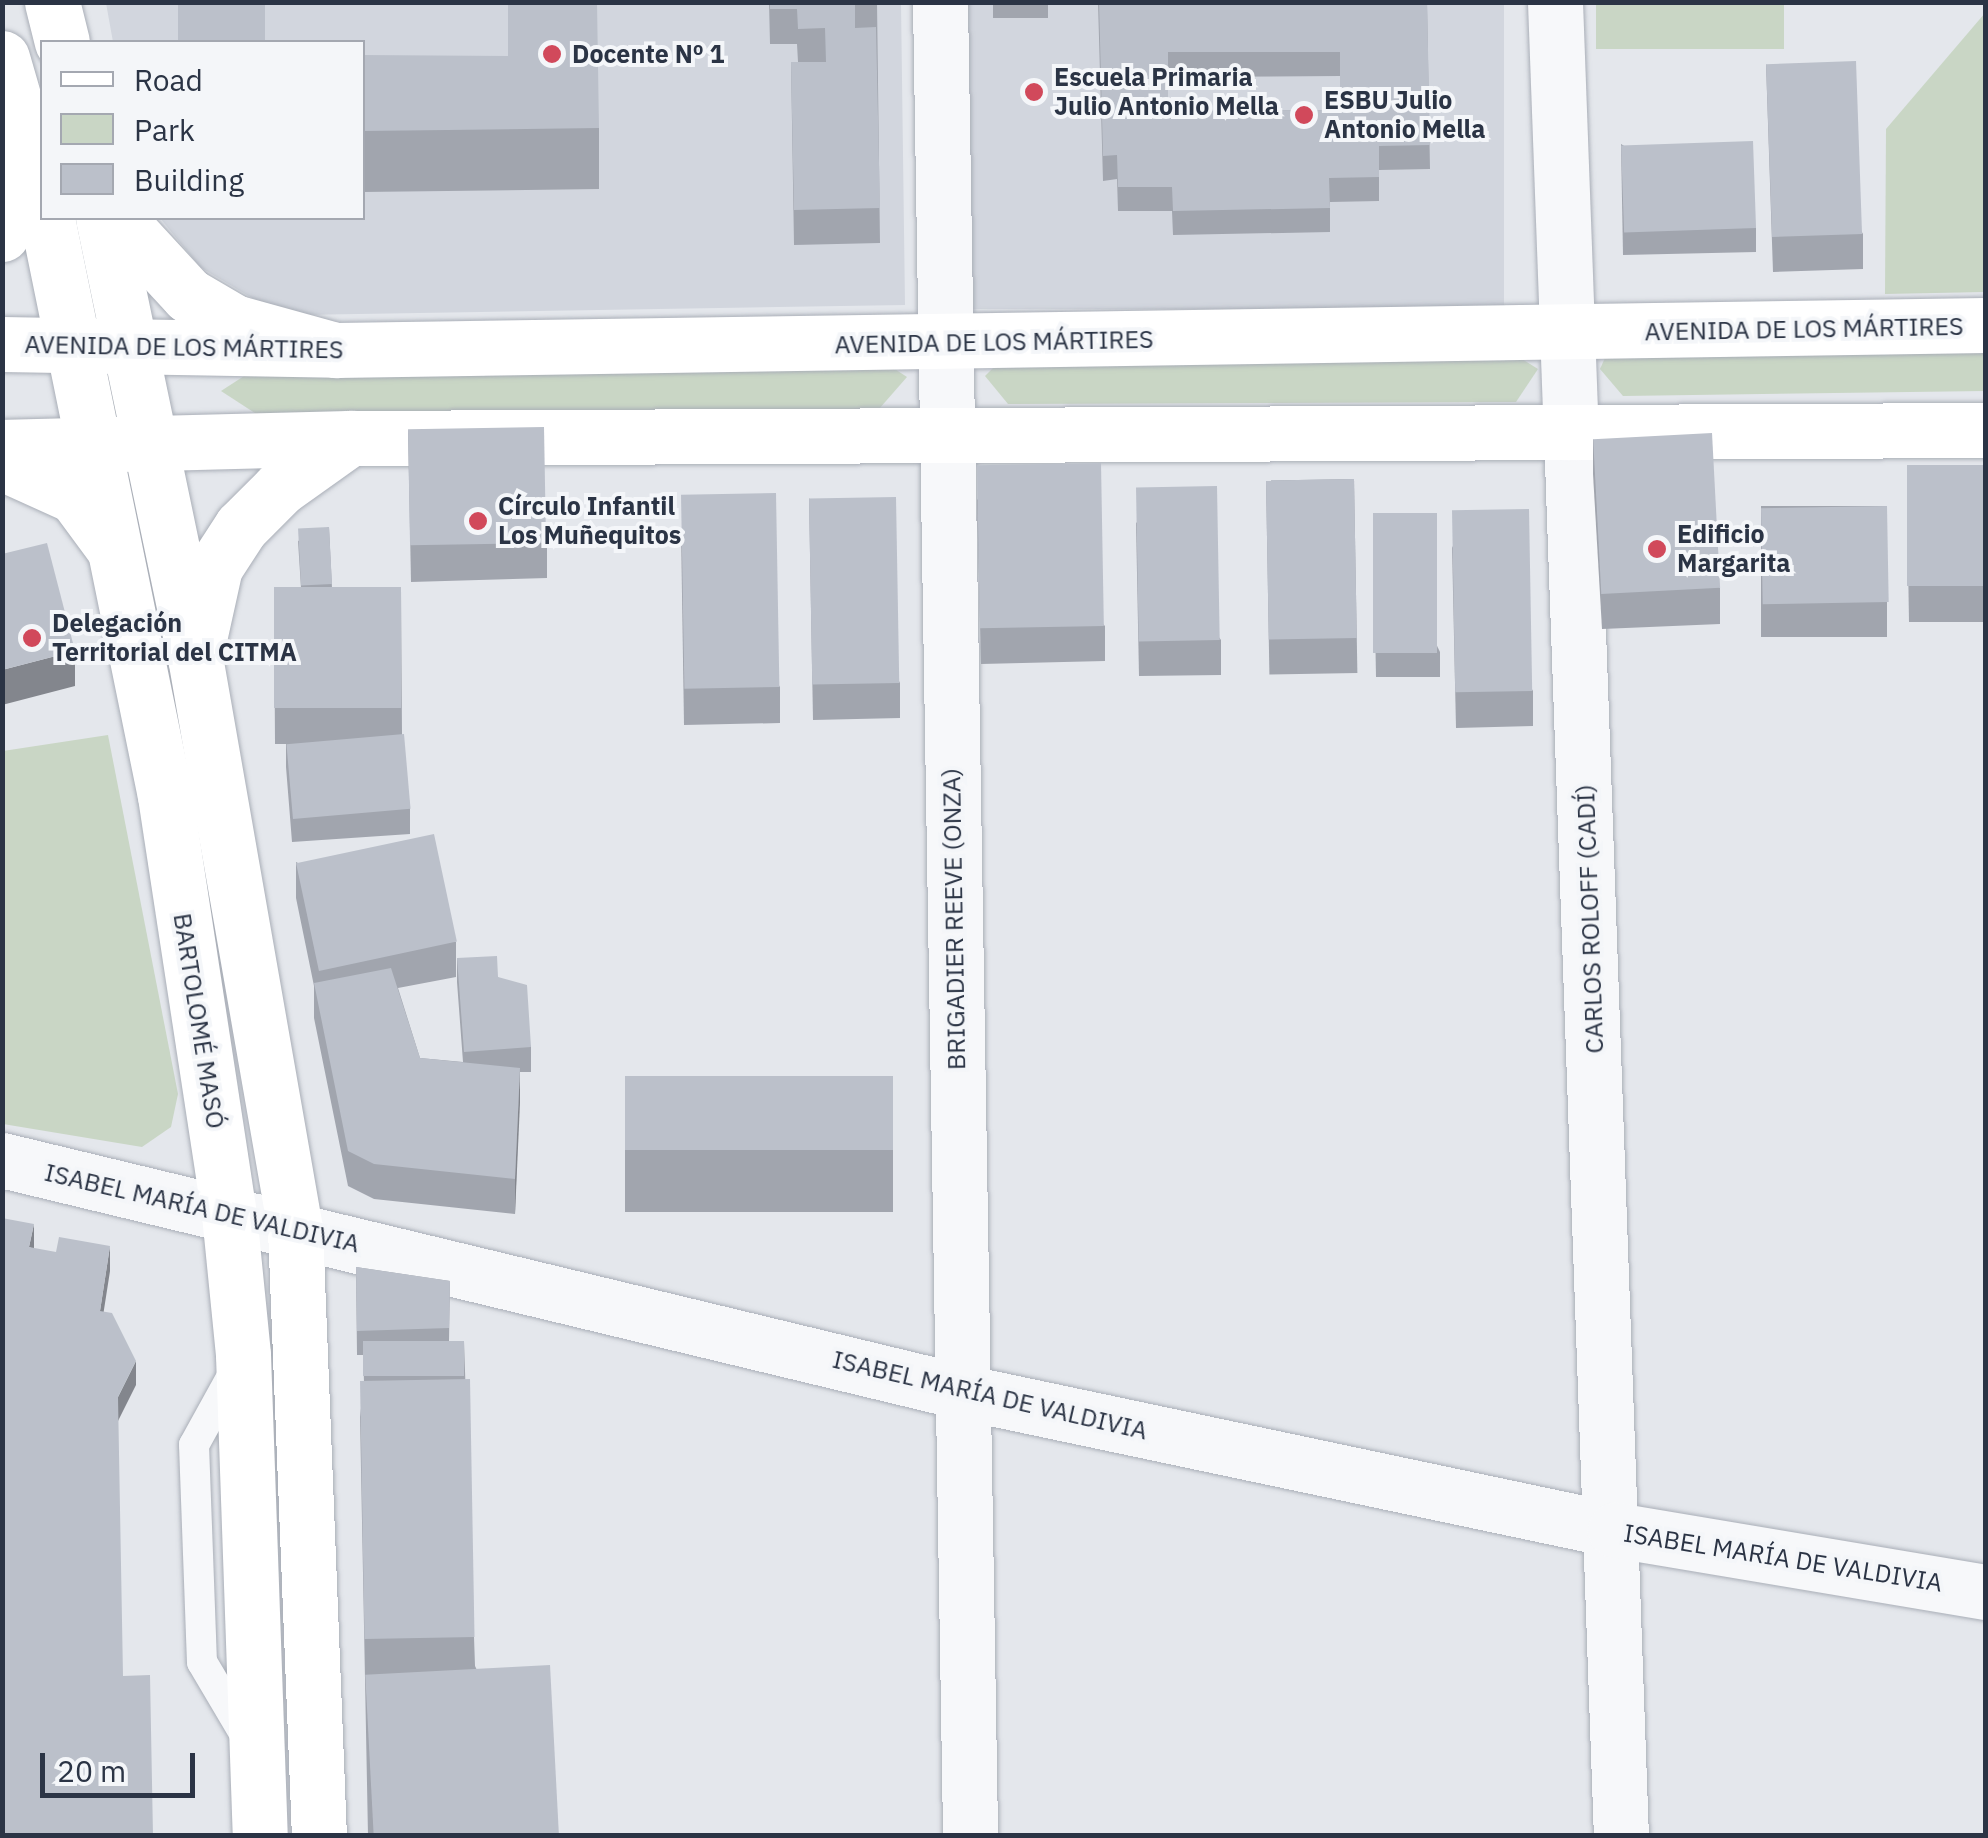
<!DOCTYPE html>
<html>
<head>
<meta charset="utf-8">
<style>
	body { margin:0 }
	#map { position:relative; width:1988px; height:1838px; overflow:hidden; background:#e4e7ec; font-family:"IBM Plex Sans",sans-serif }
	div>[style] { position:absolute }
	.built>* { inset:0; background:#d2d6de; transform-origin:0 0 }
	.green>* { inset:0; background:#c9d6c5; transform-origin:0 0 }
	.roads { filter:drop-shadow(0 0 2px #a9aeb7) drop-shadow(0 0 2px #a9aeb7) }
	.service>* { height:30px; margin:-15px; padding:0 15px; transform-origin:15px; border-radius:15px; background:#f7f8fa }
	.minor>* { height:55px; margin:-27.5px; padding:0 27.5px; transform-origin:27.5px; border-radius:27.5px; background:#f7f8fa }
	.tertiary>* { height:55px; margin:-27.5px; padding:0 27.5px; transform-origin:27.5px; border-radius:27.5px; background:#f7f8fa }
	.secondary>* { height:55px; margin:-27.5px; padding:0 27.5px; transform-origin:27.5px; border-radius:27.5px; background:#fff }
	.primary>* { height:55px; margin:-27.5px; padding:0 27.5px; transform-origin:27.5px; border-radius:27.5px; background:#fff }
	.wall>* { inset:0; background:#a1a5ae; transform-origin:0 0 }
	.shaded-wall>* { inset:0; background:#83868d }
	.building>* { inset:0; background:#bbc0ca; transform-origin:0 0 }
	.dots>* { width:28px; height:28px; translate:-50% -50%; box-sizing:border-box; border:5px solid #f4f6f9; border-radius:50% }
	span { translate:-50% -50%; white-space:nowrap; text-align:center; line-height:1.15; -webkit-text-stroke:8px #f4f6f9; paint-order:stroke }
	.poi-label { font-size:25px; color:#2b3445; font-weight:700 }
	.left { translate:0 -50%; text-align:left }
	.street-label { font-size:25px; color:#2b3445 }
	.frame { position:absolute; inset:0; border:5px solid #2b3445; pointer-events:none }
	.legend { position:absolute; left:40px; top:40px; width:325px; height:180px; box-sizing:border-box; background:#f4f6f9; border:2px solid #a4a8b1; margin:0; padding:12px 18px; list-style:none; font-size:30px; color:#2b3445 }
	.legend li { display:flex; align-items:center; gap:20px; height:50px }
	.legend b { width:50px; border:2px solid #a4a8b1 }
	.scale { position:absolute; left:40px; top:1753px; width:155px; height:45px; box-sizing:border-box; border:5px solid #2b3445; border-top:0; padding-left:12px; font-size:30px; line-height:35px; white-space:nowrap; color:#2b3445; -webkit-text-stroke:8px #f4f6f9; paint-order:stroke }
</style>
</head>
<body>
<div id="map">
	<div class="built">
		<i style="clip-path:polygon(106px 3px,901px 3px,905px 305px,298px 315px,254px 299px,200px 267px,160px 218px,362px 218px,362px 42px,113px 42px)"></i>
		<i style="left:966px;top:3px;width:538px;height:306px"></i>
	</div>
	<div class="green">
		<i style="left:1596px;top:3px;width:188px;height:46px"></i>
		<i style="clip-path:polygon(1985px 13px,1985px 292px,1885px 294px,1886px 129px)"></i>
		<i style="clip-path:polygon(1985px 342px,1985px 391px,1623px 396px,1600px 369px,1609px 349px)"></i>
		<i style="clip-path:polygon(1508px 350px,1538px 369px,1516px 402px,1008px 404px,985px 376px,1009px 352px)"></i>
		<i style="clip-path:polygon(875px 356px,907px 377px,879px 409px,261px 417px,221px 391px,267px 361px)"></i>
		<i style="clip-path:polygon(108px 735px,178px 1094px,171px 1127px,142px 1147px,3px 1124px,3px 751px)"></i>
	</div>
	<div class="roads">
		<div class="service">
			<i style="left:237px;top:1367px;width:89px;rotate:118.9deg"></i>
			<i style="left:194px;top:1445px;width:217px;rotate:87.9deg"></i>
			<i style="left:202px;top:1662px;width:88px;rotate:59.4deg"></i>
		</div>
		<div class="minor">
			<i style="left:1571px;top:434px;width:1403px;rotate:87.96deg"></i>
			<i style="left:2px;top:1160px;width:989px;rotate:13.57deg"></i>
			<i style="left:963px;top:1392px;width:666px;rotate:11.95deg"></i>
			<i style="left:1615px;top:1530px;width:376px;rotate:9.5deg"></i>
		</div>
		<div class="tertiary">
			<i style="left:940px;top:2px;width:1834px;rotate:89.06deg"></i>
			<i style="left:1555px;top:2px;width:432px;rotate:87.9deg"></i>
		</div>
		<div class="secondary">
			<i style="left:2px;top:344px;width:334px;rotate:1deg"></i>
			<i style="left:336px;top:350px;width:1650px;rotate:-0.87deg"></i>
			<i style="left:2px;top:447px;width:348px;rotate:-1.5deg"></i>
			<i style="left:350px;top:438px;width:1636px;rotate:-0.28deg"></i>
		</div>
		<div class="primary">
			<i style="left:52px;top:2px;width:41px;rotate:76deg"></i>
			<i style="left:2px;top:58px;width:145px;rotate:73.9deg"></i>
			<i style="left:47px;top:218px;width:590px;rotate:78.46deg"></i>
			<i style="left:165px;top:796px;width:423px;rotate:81.3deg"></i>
			<i style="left:229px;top:1214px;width:142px;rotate:84.3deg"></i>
			<i style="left:243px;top:1355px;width:481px;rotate:88deg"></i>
			<i style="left:103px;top:218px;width:449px;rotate:78.2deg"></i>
			<i style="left:195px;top:657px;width:581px;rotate:80.08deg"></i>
			<i style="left:295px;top:1229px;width:607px;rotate:87.74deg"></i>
			<i style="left:117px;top:218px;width:105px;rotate:47.3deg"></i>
			<i style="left:188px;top:295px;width:53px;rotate:30.4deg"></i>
			<i style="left:234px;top:322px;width:106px;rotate:15.4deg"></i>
			<i style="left:2px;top:234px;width:31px;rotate:-61deg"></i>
			<i style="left:17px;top:207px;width:58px;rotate:-77.2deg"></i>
			<i style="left:2px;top:463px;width:80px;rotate:24.3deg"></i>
			<i style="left:75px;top:496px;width:62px;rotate:53.5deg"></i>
			<i style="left:199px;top:639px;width:74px;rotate:-77.5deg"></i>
			<i style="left:215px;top:567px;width:48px;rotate:-57deg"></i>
			<i style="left:241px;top:527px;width:55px;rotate:-45deg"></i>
			<i style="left:280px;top:488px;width:86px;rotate:-35.5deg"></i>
		</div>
	</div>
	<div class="wall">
		<i style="clip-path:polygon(769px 2px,877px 2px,880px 243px,794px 245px,791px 62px,798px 62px,797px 44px,770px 44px)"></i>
		<i style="left:993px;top:2px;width:55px;height:16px"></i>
		<i style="clip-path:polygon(evenodd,1098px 2px,1427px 2px,1430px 169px,1379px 170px,1379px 201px,1330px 202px,1330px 232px,1173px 235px,1172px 211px,1118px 211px,1117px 179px,1103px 181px,1098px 2px,1340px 76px,1340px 110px,1168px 111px,1168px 77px,1340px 76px)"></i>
		<i style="clip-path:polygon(362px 55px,599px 128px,599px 189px,362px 192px)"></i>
		<i style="clip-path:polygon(1766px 64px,1863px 234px,1863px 269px,1773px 272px)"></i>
		<i style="clip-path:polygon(1621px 144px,1756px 228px,1756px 252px,1623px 255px)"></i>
		<i style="clip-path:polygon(408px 430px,547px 543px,547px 578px,411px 582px)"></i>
		<i style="clip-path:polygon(1593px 439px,1720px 588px,1720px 624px,1602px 629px,1593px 474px)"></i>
		<i style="clip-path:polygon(1986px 465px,1986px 622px,1909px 622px,1907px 501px)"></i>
		<i style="left:1354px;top:479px;width:194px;height:88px;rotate:89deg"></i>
		<i style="clip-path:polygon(809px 498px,900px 683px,900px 718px,813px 720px)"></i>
		<i style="clip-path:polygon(977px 499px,1105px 626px,1105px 661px,981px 664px)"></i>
		<i style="left:1887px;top:506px;width:131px;height:126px;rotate:90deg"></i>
		<i style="clip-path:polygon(1373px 513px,1440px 652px,1440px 677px,1376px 677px)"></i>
		<i style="clip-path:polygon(1136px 522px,1221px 640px,1221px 675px,1139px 676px)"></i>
		<i style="clip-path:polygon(329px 527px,332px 588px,401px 587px,402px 734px,410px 809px,410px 834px,292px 842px,286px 767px,286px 744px,275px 744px,274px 588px,301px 588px,298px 541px)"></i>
		<i style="clip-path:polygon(681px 530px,780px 687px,780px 723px,684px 725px)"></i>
		<i style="clip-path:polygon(1452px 546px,1533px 691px,1533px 726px,1456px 728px)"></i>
		<i style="clip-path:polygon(296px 862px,456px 942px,456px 977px,398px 988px,420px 1058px,463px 1062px,457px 982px,457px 958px,498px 977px,531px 1047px,531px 1072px,520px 1072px,515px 1214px,374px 1199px,348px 1186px,314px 1018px,314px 986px,296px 898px)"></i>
		<i style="left:625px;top:1076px;width:268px;height:136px"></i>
		<i style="clip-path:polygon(356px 1267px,450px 1281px,449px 1341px,464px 1341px,475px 1666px,558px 1836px,368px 1836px,360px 1417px,364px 1382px,363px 1355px,357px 1355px)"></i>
	</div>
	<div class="shaded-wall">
		<i style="clip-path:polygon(75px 651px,75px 686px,2px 705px,2px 670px)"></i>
		<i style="clip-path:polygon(520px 1068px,520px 1103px,515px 1214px,515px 1179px)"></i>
		<i style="clip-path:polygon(5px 1194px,5px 1218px,2px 1233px,2px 1208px)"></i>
		<i style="clip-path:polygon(34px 1224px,34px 1249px,29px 1247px)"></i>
		<i style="clip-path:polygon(110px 1246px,110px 1271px,100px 1335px,100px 1311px)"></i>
		<i style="clip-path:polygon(136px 1361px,136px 1385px,118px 1421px,118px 1397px)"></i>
	</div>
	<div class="building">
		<i style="left:178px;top:2px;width:87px;height:40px"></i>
		<i style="clip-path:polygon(508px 2px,597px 2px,599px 128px,362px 131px,362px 55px,508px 56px)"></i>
		<i style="clip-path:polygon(770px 2px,877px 2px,877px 5px,855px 5px,855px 28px,876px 27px,880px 208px,794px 210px,791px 62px,826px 62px,825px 28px,798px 29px,797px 9px,770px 9px)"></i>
		<i style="clip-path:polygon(evenodd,1099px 2px,1427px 2px,1430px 145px,1379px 146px,1379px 177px,1329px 178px,1330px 208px,1173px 211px,1172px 187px,1118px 187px,1117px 155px,1103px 156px,1099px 2px,1168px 52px,1340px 52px,1340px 110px,1168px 111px,1168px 52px)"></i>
		<i style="left:1856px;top:61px;width:173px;height:90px;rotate:88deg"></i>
		<i style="left:1753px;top:141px;width:87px;height:132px;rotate:88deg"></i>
		<i style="left:544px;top:427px;width:116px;height:136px;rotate:89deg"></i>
		<i style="left:1712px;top:433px;width:155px;height:119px;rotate:87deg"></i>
		<i style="left:1101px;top:463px;width:163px;height:124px;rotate:89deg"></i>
		<i style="left:1986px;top:465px;width:121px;height:79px;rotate:90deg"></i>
		<i style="left:1354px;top:479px;width:159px;height:88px;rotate:89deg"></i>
		<i style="left:1217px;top:486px;width:154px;height:81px;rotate:89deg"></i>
		<i style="left:776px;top:493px;width:194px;height:95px;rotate:89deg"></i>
		<i style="left:896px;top:497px;width:186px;height:87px;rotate:89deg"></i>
		<i style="left:1887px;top:506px;width:96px;height:126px;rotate:89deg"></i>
		<i style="left:1529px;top:509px;width:182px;height:77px;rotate:89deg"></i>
		<i style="left:1373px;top:513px;width:64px;height:140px"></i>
		<i style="left:329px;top:527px;width:57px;height:31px;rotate:87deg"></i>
		<i style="clip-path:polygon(47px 543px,75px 651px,2px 670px,2px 554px)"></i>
		<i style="left:401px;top:587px;width:121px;height:127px;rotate:90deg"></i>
		<i style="left:404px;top:734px;width:75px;height:118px;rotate:85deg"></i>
		<i style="left:434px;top:834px;width:110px;height:141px;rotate:78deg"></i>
		<i style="clip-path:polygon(497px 956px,498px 977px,527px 985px,531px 1047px,464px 1052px,457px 958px)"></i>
		<i style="clip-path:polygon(391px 968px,420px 1058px,520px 1068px,515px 1179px,374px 1164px,348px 1151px,314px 983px)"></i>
		<i style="left:625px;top:1076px;width:268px;height:74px"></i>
		<i style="clip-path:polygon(2px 1218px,34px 1224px,29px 1247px,56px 1252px,59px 1237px,110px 1246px,100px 1311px,112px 1313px,136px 1361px,118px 1397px,123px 1676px,150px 1675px,153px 1836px,2px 1836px)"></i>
		<i style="clip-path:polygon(356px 1267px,450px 1281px,449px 1328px,357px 1331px)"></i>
		<i style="left:464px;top:1341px;width:35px;height:101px;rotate:90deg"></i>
		<i style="left:470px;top:1379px;width:258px;height:110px;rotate:89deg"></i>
		<i style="left:550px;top:1665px;width:171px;height:185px;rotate:87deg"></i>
	</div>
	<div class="dots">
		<i style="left:552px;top:54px;background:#d1495b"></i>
		<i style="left:1034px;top:92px;background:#d1495b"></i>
		<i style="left:1304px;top:115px;background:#d1495b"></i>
		<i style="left:478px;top:521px;background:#d1495b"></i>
		<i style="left:1657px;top:549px;background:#d1495b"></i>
		<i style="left:32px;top:638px;background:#d1495b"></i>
	</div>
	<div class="poi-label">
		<span class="left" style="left:572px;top:54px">Docente Nº 1</span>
		<span class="left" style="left:1054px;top:92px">Escuela Primaria<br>Julio Antonio Mella</span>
		<span class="left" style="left:1324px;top:115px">ESBU Julio<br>Antonio Mella</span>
		<span class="left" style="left:498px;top:521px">Círculo Infantil<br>Los Muñequitos</span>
		<span class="left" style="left:1677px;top:549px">Edificio<br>Margarita</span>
		<span class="left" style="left:52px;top:638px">Delegación<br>Territorial del CITMA</span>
	</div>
	<div class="street-label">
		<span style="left:1804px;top:329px;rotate:-1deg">AVENIDA DE LOS MÁRTIRES</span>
		<span style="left:994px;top:342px;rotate:-1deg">AVENIDA DE LOS MÁRTIRES</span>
		<span style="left:184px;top:347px;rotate:1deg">AVENIDA DE LOS MÁRTIRES</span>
		<span style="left:954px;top:919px;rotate:-91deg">BRIGADIER REEVE (ONZA)</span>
		<span style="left:1590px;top:919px;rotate:-92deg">CARLOS ROLOFF (CADÍ)</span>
		<span style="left:199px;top:1021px;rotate:81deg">BARTOLOMÉ MASÓ</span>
		<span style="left:202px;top:1208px;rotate:13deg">ISABEL MARÍA DE VALDIVIA</span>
		<span style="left:990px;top:1395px;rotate:13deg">ISABEL MARÍA DE VALDIVIA</span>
		<span style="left:1783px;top:1558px;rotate:9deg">ISABEL MARÍA DE VALDIVIA</span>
	</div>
	<div class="frame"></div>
	<ul class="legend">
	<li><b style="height:12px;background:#fff"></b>Road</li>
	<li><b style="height:28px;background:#c9d6c5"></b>Park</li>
	<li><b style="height:28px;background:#bbc0ca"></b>Building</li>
	</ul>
	<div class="scale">20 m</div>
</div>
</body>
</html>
